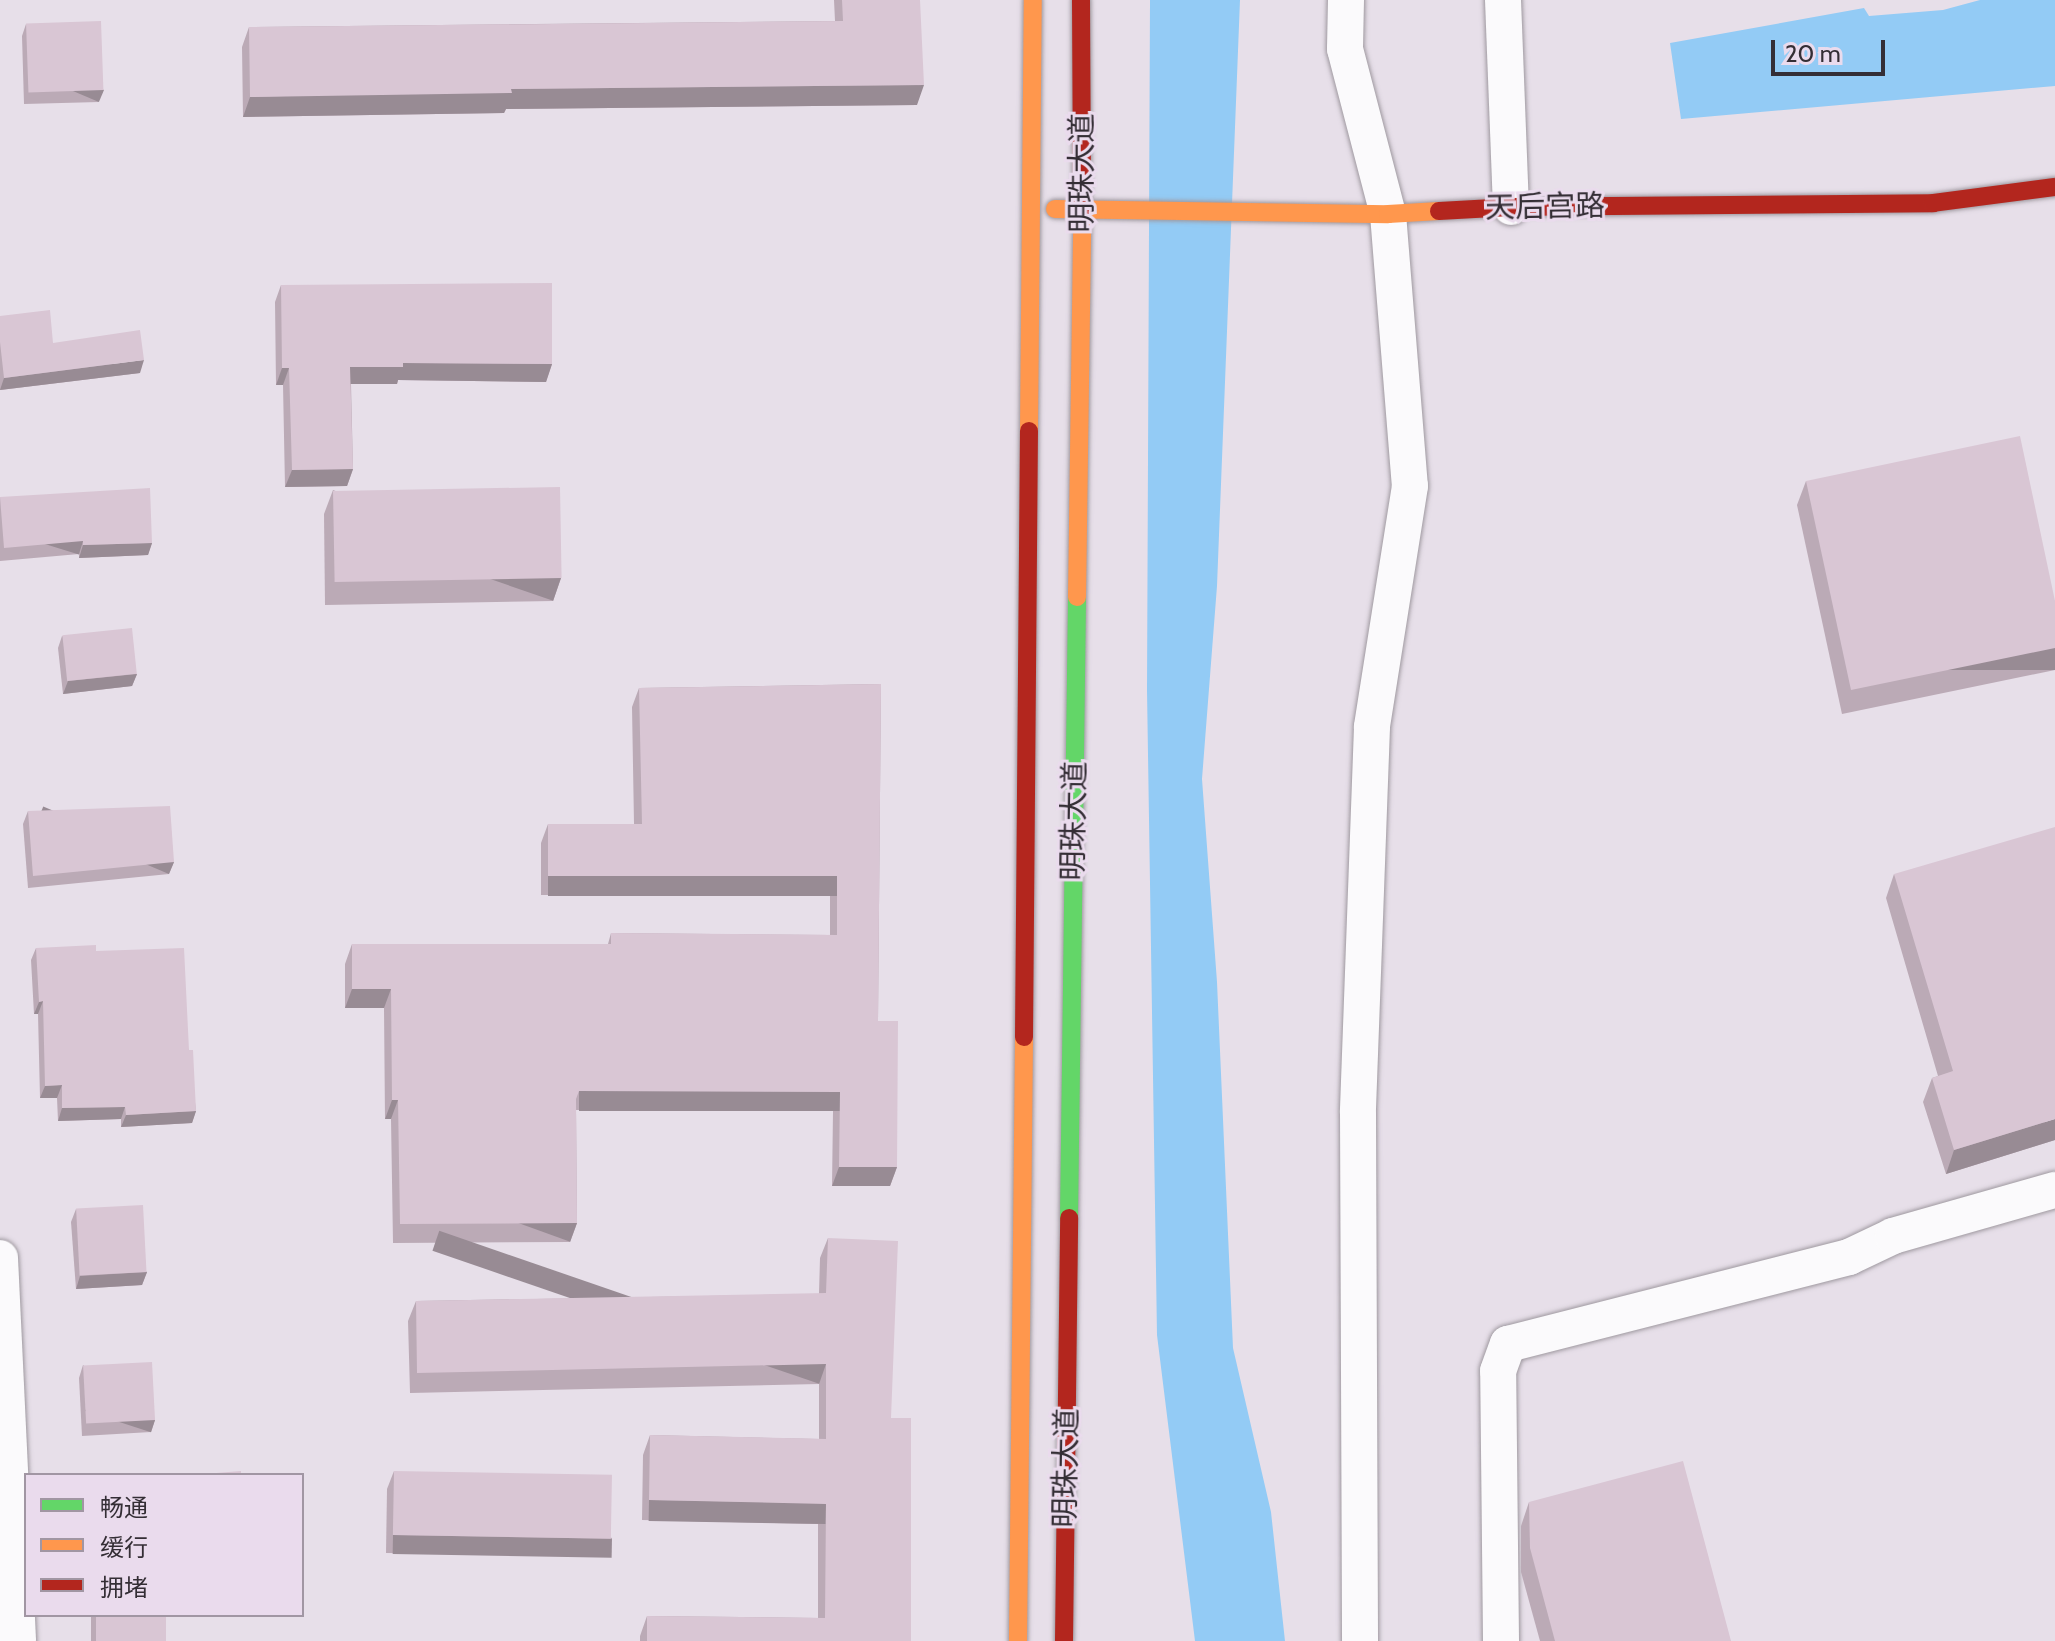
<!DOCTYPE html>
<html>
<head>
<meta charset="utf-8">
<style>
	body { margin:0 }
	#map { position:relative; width:2055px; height:1641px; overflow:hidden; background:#e7dfe9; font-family:Cabin,"Noto Sans SC",sans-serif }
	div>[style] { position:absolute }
	.water>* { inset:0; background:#93cbf5 }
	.roads { filter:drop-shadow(0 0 2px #9f99a0) drop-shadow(0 0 2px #9f99a0) }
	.street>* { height:36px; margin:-18px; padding:0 18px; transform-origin:18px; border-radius:18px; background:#fbfafc }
	.fast>* { height:18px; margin:-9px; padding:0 9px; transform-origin:9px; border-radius:9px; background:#63d668 }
	.slow>* { height:18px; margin:-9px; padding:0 9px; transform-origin:9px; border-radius:9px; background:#ff974d }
	.jam>* { height:18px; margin:-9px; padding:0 9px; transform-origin:9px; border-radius:9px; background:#b3261e }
	.wall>* { inset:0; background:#bbaab6; transform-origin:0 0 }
	.shaded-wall>* { inset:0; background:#988b94; transform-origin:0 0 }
	.building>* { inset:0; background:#d9c6d4; transform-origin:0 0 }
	span { translate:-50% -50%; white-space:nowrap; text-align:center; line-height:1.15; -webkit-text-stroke:6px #eadbed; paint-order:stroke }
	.street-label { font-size:30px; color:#342e35 }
	.legend { position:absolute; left:24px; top:1473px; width:280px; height:144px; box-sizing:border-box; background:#eadbed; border:2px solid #a196a3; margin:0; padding:10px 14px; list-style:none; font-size:24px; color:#342e35 }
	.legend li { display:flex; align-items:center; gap:16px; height:40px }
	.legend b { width:40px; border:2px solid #a196a3 }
	.scale { position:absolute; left:1771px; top:40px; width:114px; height:36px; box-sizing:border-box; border:4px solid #342e35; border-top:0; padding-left:10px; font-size:24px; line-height:28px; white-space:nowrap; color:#342e35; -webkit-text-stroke:6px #eadbed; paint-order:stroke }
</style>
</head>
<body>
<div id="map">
	<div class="water">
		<i style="clip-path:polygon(1150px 0,1240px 0,1217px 586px,1202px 779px,1217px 982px,1233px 1348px,1271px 1512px,1285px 1641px,1195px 1641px,1157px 1335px,1147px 690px)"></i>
		<i style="clip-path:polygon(1980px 0,2055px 0,2055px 86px,1681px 119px,1670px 43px,1864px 8px,1869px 16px,1943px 10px)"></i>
	</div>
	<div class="roads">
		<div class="street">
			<i style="left:1346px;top:0;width:49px;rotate:91.2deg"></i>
			<i style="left:1345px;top:49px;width:171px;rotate:75.4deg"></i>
			<i style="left:1388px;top:214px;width:273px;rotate:85.4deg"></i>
			<i style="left:1410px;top:486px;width:244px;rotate:99deg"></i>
			<i style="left:1372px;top:727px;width:386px;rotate:92.1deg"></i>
			<i style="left:1358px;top:1113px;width:528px;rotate:89.78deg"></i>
			<i style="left:1503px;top:0;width:207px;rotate:87.8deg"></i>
			<i style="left:0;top:1258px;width:383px;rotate:87.3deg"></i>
			<i style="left:1501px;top:1641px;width:270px;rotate:-90.6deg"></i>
			<i style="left:1498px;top:1371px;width:29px;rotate:-70deg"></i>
			<i style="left:1508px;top:1344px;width:352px;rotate:-14.3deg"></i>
			<i style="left:1849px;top:1257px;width:49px;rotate:-25.5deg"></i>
			<i style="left:1893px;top:1236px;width:168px;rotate:-15.9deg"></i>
		</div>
		<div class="fast">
			<i style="left:1069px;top:1218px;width:621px;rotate:-89.26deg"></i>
		</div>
		<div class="slow">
			<i style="left:1055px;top:209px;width:333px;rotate:0.9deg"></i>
			<i style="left:1388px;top:214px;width:51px;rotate:-3.4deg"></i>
			<i style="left:1029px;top:431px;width:431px;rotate:-89.5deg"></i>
			<i style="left:1077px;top:597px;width:380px;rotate:-89.2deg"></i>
			<i style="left:1018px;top:1641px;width:604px;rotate:-89.43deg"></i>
		</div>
		<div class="jam">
			<i style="left:1081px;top:0;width:217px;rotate:89.7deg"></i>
			<i style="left:1439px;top:211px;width:72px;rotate:-3.2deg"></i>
			<i style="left:1511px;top:207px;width:422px;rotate:-0.5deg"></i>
			<i style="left:1933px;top:203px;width:123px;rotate:-7.5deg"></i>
			<i style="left:1024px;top:1037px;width:606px;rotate:-89.53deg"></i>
			<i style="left:1064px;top:1641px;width:423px;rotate:-89.3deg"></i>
		</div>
	</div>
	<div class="wall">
		<i style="clip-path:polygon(834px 0,920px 0,917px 105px,506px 109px,504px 113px,243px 117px,242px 47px,249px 27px,835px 21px)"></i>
		<i style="clip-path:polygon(26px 24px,99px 102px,24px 104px,22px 36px)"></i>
		<i style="clip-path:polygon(281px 285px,552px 364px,546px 382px,398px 380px,397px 384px,351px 384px,353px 469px,347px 486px,285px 487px,283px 385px,276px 385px,275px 302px)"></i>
		<i style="clip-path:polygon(0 316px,53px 343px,140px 373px,0 390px)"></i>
		<i style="clip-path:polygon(1806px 481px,2055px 601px,2055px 670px,1842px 714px,1797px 505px)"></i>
		<i style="clip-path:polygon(333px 490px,561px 578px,553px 601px,325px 605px,324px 514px)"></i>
		<i style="clip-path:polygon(0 497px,152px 543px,148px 555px,79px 558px,79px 554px,0 561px)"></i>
		<i style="clip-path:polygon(62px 636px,137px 674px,132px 686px,63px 694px,58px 648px)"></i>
		<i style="clip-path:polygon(881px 684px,878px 1021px,897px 1167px,890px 1186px,832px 1186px,833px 1111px,576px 1110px,577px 1223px,570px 1242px,393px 1243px,391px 1119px,385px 1119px,384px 1008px,345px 1008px,345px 964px,352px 944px,608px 944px,611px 933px,830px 935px,830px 896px,541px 895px,541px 843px,548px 824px,634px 824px,632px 707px,639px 688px)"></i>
		<i style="clip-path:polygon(28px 811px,174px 862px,169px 874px,28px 888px,23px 824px)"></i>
		<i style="clip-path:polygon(1894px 874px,2055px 1140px,1946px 1174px,1923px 1102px,1932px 1078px,1938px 1076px,1886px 898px)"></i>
		<i style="clip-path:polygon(36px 948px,96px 951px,189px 1050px,196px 1111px,192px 1123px,121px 1127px,121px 1119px,58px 1121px,57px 1098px,40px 1098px,38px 1014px,34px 1014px,31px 960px)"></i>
		<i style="clip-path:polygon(76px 1209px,147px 1272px,142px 1285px,76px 1289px,71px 1222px)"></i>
		<i style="clip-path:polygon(828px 1238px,891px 1418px,911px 1641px,640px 1641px,640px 1636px,647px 1616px,818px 1618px,818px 1524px,642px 1520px,643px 1455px,650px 1435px,819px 1439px,819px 1384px,410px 1393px,408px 1321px,416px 1301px,819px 1294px,820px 1258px)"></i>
		<i style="clip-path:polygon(83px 1365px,155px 1420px,151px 1432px,82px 1436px,79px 1378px)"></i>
		<i style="clip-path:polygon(394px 1471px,612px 1538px,605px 1556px,386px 1553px,387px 1489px)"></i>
		<i style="clip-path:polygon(1529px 1502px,1731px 1641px,1540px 1641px,1521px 1572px,1521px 1526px)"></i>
		<i style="left:91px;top:1615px;width:75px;height:26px"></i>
	</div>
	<div class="shaded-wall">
		<i style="clip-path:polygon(924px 85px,917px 105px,506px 109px,504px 113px,243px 117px,250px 97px,511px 89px)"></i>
		<i style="left:104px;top:90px;width:13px;height:75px;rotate:113deg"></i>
		<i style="clip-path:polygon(144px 360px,140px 373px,0 390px,4px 378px)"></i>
		<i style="clip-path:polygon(403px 363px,552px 364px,546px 382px,398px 380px,397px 384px,344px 384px,350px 367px)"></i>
		<i style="clip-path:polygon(282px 368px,289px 368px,283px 385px,276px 385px)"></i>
		<i style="clip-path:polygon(353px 469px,347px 486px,285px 487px,292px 470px)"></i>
		<i style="left:83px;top:541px;width:14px;height:79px;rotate:107deg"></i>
		<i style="clip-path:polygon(152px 543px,148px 555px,79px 558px,83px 545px)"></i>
		<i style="left:561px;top:578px;width:24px;height:227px;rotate:109deg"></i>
		<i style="left:2055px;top:648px;width:22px;height:208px;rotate:90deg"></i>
		<i style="clip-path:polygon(137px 674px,132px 686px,63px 694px,68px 681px)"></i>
		<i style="left:174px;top:862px;width:13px;height:142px;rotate:113deg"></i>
		<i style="left:548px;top:876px;width:289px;height:20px"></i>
		<i style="clip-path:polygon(352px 989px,391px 989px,384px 1008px,345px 1008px)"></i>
		<i style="clip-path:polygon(43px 1001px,38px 1014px,34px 1014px,39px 1002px)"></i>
		<i style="clip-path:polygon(62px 1085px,57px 1098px,40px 1098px,45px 1086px)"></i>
		<i style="left:579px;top:1091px;width:261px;height:20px"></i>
		<i style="clip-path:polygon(392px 1100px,398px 1100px,391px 1119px,385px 1119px)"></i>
		<i style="clip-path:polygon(125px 1107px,121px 1119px,58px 1121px,62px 1108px)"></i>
		<i style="clip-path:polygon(196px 1111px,192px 1123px,121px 1127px,126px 1115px)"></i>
		<i style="clip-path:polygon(2055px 1119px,2055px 1140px,1946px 1174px,1954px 1150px)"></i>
		<i style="clip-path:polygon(839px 1167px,897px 1167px,890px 1186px,832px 1186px)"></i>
		<i style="left:577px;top:1223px;width:20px;height:177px;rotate:110deg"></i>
		<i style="clip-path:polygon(147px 1272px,142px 1285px,76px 1289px,80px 1276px)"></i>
		<i style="left:826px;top:1364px;width:21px;height:409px;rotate:109deg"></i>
		<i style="left:155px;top:1420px;width:13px;height:69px;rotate:108deg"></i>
		<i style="left:649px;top:1500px;width:177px;height:21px;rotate:1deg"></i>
		<i style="left:393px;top:1535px;width:219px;height:19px;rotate:1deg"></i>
	</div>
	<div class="building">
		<i style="clip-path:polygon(842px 0,920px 0,924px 85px,511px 89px,512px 93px,250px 97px,249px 27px,843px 21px)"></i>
		<i style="left:101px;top:21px;width:69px;height:75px;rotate:88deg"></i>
		<i style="clip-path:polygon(552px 283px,552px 364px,403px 363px,403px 367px,350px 367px,353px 469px,292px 470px,289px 368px,282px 368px,281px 285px)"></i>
		<i style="clip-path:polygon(50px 310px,53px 343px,140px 330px,144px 360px,4px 378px,0 342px,0 316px)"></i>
		<i style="clip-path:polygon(2020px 436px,2055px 601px,2055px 648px,1851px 690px,1806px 481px)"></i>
		<i style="left:560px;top:487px;width:91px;height:227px;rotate:89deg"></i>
		<i style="clip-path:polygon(150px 488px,152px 543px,83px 545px,83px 541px,4px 548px,0 497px)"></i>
		<i style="left:132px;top:628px;width:46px;height:70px;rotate:84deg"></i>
		<i style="clip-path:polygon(881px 684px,878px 1021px,898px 1021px,897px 1167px,839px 1167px,840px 1092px,579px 1091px,576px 1099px,577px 1223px,400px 1224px,398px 1100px,392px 1100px,391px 989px,352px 989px,352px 944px,611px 944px,611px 933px,837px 935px,837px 876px,548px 876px,548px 824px,642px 824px,639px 688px)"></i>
		<i style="clip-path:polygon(170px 806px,174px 862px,33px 876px,28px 811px)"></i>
		<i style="clip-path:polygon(2055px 827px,2055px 1119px,1954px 1150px,1932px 1078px,1953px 1071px,1894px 874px)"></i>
		<i style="clip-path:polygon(96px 945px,96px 951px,184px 948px,189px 1050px,193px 1050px,196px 1111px,126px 1115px,125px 1107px,62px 1108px,62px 1085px,45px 1086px,43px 1001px,39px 1002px,36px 948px)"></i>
		<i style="left:143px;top:1205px;width:67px;height:67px;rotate:87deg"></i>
		<i style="clip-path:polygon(828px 1238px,898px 1241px,891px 1418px,911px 1418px,911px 1641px,647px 1641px,647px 1616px,825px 1618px,826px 1504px,649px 1500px,650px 1435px,826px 1439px,826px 1364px,417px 1373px,416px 1301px,826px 1293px)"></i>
		<i style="left:152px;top:1362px;width:58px;height:69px;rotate:87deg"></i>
		<i style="clip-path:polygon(1683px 1461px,1731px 1641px,1555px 1641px,1530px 1548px,1529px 1502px)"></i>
		<i style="clip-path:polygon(241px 1471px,241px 1475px,192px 1475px)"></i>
		<i style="left:394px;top:1471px;width:218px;height:64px;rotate:1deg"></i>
		<i style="left:96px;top:1615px;width:70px;height:26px"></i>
	</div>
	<div class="street-label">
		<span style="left:1082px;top:173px;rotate:-90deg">明珠大道</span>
		<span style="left:1545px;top:207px;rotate:-1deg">天后宫路</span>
		<span style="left:1074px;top:821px;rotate:-89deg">明珠大道</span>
		<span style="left:1066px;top:1468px;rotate:-89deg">明珠大道</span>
	</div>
	<ul class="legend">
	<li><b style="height:10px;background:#63d668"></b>畅通</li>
	<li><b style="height:10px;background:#ff974d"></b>缓行</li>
	<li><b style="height:10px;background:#b3261e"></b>拥堵</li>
	</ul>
	<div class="scale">20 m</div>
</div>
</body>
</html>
